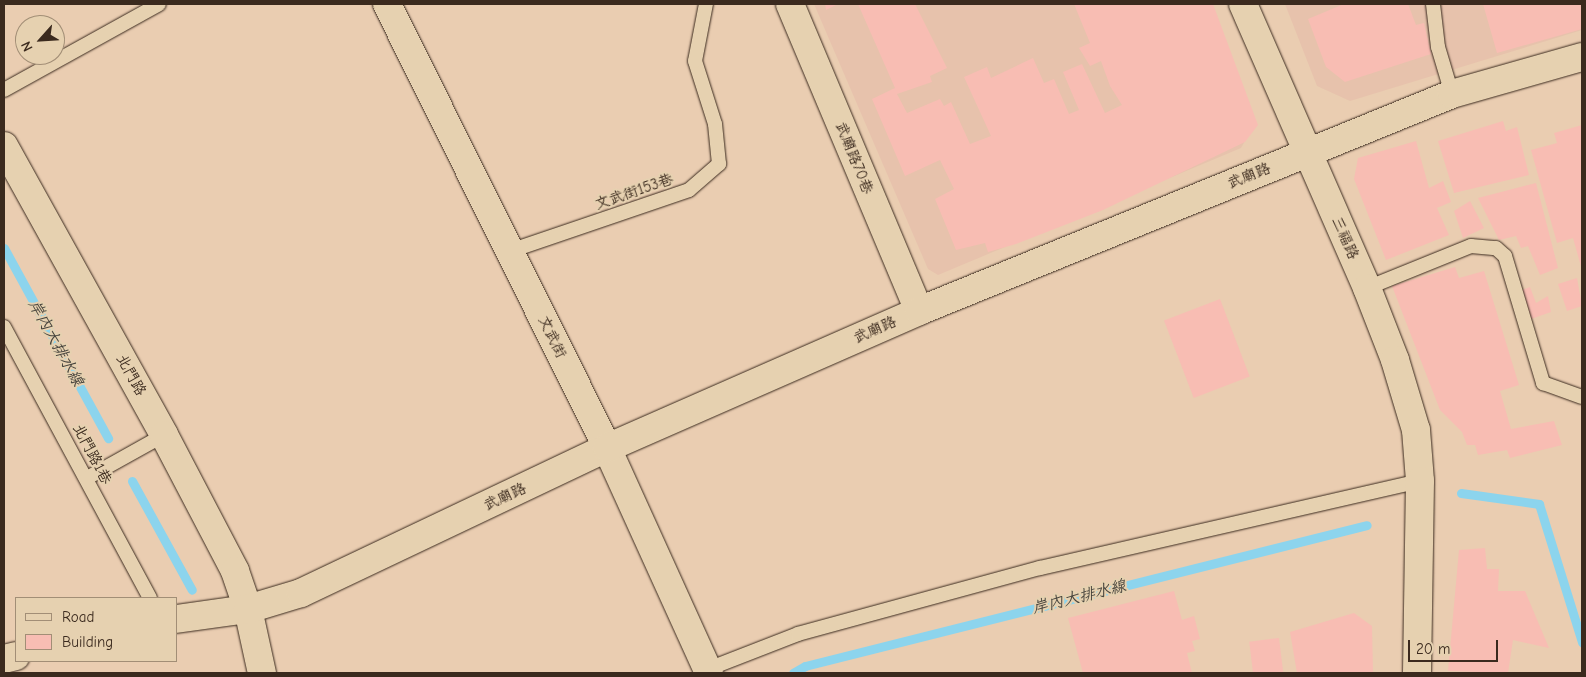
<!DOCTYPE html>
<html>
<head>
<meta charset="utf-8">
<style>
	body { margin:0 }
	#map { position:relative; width:1586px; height:677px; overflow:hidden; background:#eacdb1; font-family:"Comic Neue","LXGW WenKai TC",sans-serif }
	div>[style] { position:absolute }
	.built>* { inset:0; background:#e7c2ac }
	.stream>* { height:9px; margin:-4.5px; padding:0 4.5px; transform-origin:4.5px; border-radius:4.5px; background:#8cd4ed }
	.building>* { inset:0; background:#f8bdb3; transform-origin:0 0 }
	.roads { filter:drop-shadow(0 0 1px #3b2a1e) drop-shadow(0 0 1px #3b2a1e) }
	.lane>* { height:14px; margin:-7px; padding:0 7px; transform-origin:7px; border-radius:7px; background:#e6d1b0 }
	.street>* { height:28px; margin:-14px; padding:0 14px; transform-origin:14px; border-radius:14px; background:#e6d1b0 }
	.secondary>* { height:28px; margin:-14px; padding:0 14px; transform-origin:14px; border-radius:14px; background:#e6d1b0 }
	span { translate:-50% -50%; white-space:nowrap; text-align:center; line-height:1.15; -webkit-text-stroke:4px #e6d1b0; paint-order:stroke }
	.street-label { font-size:15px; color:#3b2a1e }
	.water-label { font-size:16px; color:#47443d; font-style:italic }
	.frame { position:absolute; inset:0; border:5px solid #3b2a1e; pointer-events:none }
	.legend { position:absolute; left:15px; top:597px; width:162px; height:65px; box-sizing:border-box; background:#e6d1b0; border:1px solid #a28e76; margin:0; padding:6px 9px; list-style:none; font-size:15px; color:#3b2a1e }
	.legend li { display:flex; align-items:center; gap:10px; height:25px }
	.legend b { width:25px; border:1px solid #a28e76 }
	.north { position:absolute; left:15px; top:15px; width:50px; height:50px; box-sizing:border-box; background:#e6d1b0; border:1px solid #a28e76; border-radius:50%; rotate:244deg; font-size:14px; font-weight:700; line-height:20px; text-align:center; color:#3b2a1e }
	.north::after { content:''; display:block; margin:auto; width:18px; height:22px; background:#3b2a1e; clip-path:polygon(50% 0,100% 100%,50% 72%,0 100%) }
	.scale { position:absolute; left:1408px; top:640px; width:90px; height:22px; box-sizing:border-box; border:2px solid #3b2a1e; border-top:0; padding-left:6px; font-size:15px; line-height:18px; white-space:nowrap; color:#3b2a1e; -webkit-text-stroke:4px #e6d1b0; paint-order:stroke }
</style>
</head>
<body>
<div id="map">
	<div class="built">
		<i style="clip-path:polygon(814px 4px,1208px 4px,1254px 125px,1241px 148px,938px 275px,928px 269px)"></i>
		<i style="clip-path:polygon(1285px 4px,1582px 4px,1582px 30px,1350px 101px,1317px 86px)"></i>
	</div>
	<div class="stream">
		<i style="left:4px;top:248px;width:217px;rotate:61.3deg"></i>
		<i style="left:132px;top:481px;width:124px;rotate:61.2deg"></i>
		<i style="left:1461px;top:493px;width:79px;rotate:8deg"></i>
		<i style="left:1539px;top:504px;width:145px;rotate:72.7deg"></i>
		<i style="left:793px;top:673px;width:14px;rotate:-30deg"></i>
		<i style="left:805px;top:666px;width:579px;rotate:-14.08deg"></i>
	</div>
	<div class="building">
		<i style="clip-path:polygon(825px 4px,838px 4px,826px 10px)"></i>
		<i style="clip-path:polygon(858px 4px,915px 4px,947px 68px,930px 76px,932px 82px,897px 94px,907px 113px,940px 99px,944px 106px,951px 102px,970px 144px,991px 136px,964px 77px,987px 67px,991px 78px,1033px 58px,1044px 83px,1054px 79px,1069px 114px,1079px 110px,1063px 72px,1082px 64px,1105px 113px,1122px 105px,1110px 86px,1101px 61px,1090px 66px,1079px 48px,1090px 43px,1074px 4px,1213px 4px,1258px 125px,1245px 142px,1103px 210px,1016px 244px,988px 252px,985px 243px,956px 250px,935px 199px,954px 189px,940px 160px,905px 176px,872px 99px,895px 88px)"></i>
		<i style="clip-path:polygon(1344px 4px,1408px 4px,1416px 25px,1424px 23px,1431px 54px,1345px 82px,1326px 67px,1308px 19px)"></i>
		<i style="clip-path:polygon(1483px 4px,1582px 4px,1582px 29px,1497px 53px)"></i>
		<i style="clip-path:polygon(1503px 121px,1506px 131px,1517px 127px,1529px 175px,1454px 193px,1438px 141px)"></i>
		<i style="clip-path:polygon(1582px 125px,1582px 270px,1573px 238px,1557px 243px,1531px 150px,1557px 143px,1554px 133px)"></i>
		<i style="clip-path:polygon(1416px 141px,1429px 188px,1443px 181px,1451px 202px,1437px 208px,1449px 235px,1386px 260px,1354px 179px,1358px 158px)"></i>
		<i style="clip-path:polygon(1536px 183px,1558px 268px,1540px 275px,1528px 246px,1521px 248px,1516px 236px,1499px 240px,1478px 198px)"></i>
		<i style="clip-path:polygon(1470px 201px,1484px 228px,1463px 238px,1454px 211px)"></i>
		<i style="clip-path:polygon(1455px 267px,1459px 278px,1484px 271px,1519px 385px,1500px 391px,1511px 429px,1554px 421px,1562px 445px,1510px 458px,1507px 450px,1478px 455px,1475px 445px,1467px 445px,1462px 432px,1440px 410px,1392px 286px)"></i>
		<i style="clip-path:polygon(1577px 278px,1582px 306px,1567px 311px,1558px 284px)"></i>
		<i style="clip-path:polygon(1530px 287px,1536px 303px,1548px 296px,1551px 312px,1531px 319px,1522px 290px)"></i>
		<i style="left:1220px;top:299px;width:83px;height:60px;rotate:69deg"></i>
		<i style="clip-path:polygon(1485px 548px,1487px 569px,1499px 569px,1498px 591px,1525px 591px,1549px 648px,1513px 640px,1508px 673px,1448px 671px,1459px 550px)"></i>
		<i style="clip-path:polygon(1174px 591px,1182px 620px,1194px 616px,1200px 639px,1192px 641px,1195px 651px,1187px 653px,1192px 673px,1083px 673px,1068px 618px)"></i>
		<i style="clip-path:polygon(1354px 613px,1372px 626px,1373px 673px,1297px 673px,1290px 632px)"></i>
		<i style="left:1279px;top:638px;width:35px;height:30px;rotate:83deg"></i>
	</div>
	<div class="roads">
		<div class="lane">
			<i style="left:1433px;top:4px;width:43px;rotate:83.4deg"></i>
			<i style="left:1438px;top:47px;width:49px;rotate:73.4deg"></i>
			<i style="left:4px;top:90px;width:177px;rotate:-29deg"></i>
			<i style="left:510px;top:251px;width:189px;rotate:-18.8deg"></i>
			<i style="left:689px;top:190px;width:40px;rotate:-41deg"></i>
			<i style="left:719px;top:164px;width:40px;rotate:-95.7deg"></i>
			<i style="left:715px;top:124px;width:66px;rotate:-107.6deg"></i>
			<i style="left:695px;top:61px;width:58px;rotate:-79.1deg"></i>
			<i style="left:1367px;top:288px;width:112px;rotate:-22deg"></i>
			<i style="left:1471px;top:246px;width:25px;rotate:5deg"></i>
			<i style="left:1496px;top:248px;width:12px;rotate:42deg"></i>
			<i style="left:1505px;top:256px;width:133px;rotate:73.3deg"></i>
			<i style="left:1543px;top:383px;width:41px;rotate:19.7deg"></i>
			<i style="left:4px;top:327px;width:308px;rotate:61.7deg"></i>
			<i style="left:87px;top:478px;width:88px;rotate:-29.2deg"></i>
			<i style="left:703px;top:671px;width:102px;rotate:-21.3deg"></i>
			<i style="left:798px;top:634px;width:251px;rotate:-15.3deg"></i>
			<i style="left:1040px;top:568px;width:390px;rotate:-12.9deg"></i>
		</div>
		<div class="street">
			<i style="left:387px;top:4px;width:496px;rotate:63.6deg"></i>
			<i style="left:607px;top:448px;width:247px;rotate:65.6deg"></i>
			<i style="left:790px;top:4px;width:333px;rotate:67.2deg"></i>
			<i style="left:1243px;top:4px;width:310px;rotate:66.4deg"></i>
			<i style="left:1367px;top:288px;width:77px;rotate:68.7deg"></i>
			<i style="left:1395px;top:360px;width:73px;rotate:73.3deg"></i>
			<i style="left:1416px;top:430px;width:51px;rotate:85.5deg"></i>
			<i style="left:1420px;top:481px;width:192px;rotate:90.9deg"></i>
			<i style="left:4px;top:146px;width:330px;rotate:61deg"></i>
			<i style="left:164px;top:435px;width:153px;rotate:62.4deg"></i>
			<i style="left:235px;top:571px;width:40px;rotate:71.1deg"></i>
			<i style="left:248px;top:609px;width:66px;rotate:77.7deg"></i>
		</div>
		<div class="secondary">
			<i style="left:176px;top:619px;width:73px;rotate:-7.9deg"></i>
			<i style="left:248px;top:609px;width:55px;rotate:-16.8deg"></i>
			<i style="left:301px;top:593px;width:339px;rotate:-25.4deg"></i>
			<i style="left:607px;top:448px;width:341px;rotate:-23.7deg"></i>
			<i style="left:919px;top:311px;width:575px;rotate:-22.15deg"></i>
			<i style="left:1452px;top:94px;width:135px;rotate:-15.9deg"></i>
			<i style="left:4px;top:659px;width:12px;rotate:-14deg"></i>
		</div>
	</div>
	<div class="street-label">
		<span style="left:854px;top:158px;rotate:68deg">武廟路70巷</span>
		<span style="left:1249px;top:176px;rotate:-22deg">武廟路</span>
		<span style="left:634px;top:192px;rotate:-19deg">文武街153巷</span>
		<span style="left:1345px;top:238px;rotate:66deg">三福路</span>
		<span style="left:875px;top:330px;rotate:-24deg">武廟路</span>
		<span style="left:552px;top:337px;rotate:64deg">文武街</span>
		<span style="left:131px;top:375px;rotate:61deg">北門路</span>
		<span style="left:92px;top:454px;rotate:62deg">北門路1巷</span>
		<span style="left:505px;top:497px;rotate:-25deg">武廟路</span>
	</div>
	<div class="water-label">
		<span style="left:56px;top:343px;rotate:61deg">岸內大排水線</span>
		<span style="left:1079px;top:597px;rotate:-14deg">岸內大排水線</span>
	</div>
	<div class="frame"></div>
	<ul class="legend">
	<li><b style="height:6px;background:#e6d1b0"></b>Road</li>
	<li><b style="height:14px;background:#f8bdb3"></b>Building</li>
	</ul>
	<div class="north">N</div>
	<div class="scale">20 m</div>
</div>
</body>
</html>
